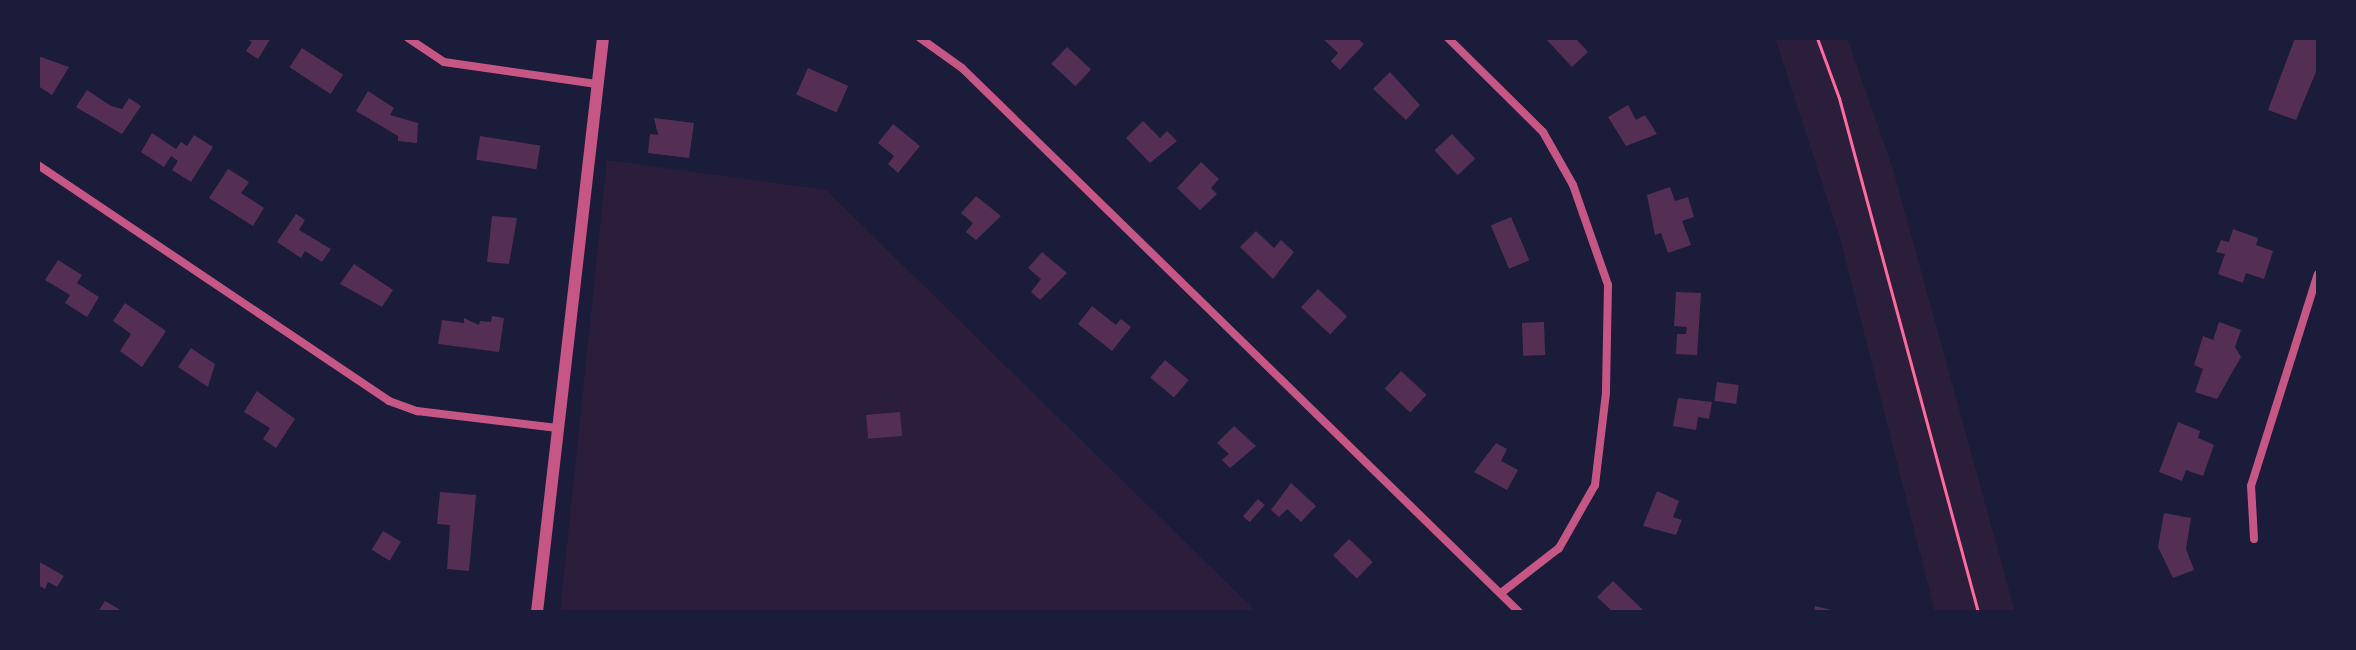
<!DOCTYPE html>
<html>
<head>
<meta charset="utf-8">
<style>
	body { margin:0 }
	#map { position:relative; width:2356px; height:650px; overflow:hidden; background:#1b1b3a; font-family:"Libre Baskerville",serif }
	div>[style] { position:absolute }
	.green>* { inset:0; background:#2a1e3b }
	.building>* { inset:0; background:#542f53; transform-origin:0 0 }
	.path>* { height:3px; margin:-1.5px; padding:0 1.5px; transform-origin:1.5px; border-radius:1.5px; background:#ff6b9d }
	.minor>* { height:8px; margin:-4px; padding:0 4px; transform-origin:4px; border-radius:4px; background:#c65784 }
	.tertiary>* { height:12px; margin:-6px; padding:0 6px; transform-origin:6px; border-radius:6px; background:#c65784 }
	span { translate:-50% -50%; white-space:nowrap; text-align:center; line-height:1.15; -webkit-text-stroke:7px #1b1b3a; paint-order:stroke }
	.frame { position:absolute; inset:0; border:40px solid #1b1b3a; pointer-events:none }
</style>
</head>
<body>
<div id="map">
	<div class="green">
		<i style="clip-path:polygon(1775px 38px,1847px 38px,1893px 169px,2015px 612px,1935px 612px,1840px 238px)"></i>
		<i style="clip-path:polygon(607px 160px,826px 190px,1257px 612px,560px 612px)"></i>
	</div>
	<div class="building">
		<i style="clip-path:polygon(246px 38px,271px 38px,258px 59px,246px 51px,252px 42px)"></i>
		<i style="clip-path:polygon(1322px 38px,1357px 38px,1364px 44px,1340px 70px,1331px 61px,1338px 53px)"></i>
		<i style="clip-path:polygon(1545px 38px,1575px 38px,1588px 52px,1572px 67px)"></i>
		<i style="clip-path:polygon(2295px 38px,2318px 38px,2318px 67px,2296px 120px,2268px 110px)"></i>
		<i style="left:1067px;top:47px;width:33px;height:23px;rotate:43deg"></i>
		<i style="left:302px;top:48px;width:49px;height:23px;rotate:33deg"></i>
		<i style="clip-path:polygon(38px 56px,69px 67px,52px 95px,38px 86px)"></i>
		<i style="left:808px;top:68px;width:44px;height:29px;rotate:24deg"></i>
		<i style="clip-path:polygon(1390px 72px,1420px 105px,1406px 120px,1373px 89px)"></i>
		<i style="clip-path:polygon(87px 90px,111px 106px,122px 109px,129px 98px,141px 106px,122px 134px,76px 107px)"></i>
		<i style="clip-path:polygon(368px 91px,394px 108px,390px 115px,418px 123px,417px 143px,398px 141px,398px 136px,356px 111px)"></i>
		<i style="clip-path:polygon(1628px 105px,1636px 120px,1645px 115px,1657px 134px,1626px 146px,1608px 117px)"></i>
		<i style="clip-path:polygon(654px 118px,694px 123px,689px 158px,648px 153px,650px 134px,658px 135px)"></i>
		<i style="clip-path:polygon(1143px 121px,1160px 138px,1167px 131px,1177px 141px,1150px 163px,1126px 138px)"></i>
		<i style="clip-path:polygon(893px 124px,920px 146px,898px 173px,888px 164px,894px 156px,878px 143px)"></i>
		<i style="clip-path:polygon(152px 133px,176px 149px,181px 142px,187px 146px,194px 135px,213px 147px,191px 182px,172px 170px,178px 161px,171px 156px,164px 167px,141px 152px)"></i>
		<i style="left:1452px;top:134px;width:34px;height:24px;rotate:47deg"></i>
		<i style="left:480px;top:136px;width:61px;height:24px;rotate:9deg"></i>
		<i style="clip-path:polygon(1201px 162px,1219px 179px,1211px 188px,1217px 194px,1200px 210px,1177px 188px)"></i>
		<i style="clip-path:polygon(228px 169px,249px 182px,241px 193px,264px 208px,253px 226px,209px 198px)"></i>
		<i style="clip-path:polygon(1670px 187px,1675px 201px,1688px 197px,1694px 217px,1682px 221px,1691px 245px,1668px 253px,1661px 233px,1655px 235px,1647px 195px)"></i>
		<i style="clip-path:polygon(976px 196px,1001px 216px,976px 240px,966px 232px,973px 223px,961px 213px)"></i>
		<i style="clip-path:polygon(296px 214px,305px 220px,299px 230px,331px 249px,322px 262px,305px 251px,301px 258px,277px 242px)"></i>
		<i style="clip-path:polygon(492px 216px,517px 218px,509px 264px,487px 262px)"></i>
		<i style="left:1511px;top:217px;width:47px;height:22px;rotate:67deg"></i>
		<i style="clip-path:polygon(2233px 229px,2258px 238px,2256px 245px,2273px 251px,2264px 279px,2246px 273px,2243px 283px,2218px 274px,2225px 254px,2216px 252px,2221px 240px,2229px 242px)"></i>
		<i style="clip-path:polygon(1256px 231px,1274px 248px,1281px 240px,1294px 252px,1273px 279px,1240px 247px)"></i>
		<i style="clip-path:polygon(1042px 252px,1067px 273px,1040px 300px,1031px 292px,1041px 279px,1028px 268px)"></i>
		<i style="clip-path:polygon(58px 260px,82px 275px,77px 283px,99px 297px,87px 317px,65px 303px,70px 295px,45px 280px)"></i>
		<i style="clip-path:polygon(354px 264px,393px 290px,382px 307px,340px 284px)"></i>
		<i style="left:1318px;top:289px;width:40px;height:25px;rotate:43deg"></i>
		<i style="clip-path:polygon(1676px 292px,1701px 293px,1697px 355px,1676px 354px,1677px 334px,1686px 334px,1687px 327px,1674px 326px)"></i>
		<i style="clip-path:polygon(125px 303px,166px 331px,142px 367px,120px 351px,131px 334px,113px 321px)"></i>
		<i style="clip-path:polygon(1092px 306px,1116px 325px,1121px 319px,1131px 327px,1112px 351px,1078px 324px)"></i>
		<i style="clip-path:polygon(492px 316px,504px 318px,499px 352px,438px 344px,442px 320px,464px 323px,464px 318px,479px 325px,480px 321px,491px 322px)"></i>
		<i style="left:1544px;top:322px;width:33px;height:22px;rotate:88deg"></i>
		<i style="clip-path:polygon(2219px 322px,2241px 330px,2235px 347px,2241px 357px,2217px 399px,2195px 392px,2203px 369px,2194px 365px,2203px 336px,2213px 340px)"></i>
		<i style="clip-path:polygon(191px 348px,215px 364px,208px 387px,178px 367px)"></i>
		<i style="left:1165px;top:360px;width:31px;height:23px;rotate:40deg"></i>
		<i style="left:1401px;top:371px;width:35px;height:24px;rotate:43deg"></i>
		<i style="left:1717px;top:382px;width:22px;height:19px;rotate:8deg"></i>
		<i style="clip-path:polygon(257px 391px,295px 419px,276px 448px,263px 439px,270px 428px,244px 412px)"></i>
		<i style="clip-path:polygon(1678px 398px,1712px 402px,1709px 419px,1698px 417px,1696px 430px,1673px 426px)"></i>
		<i style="left:900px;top:412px;width:24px;height:34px;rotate:85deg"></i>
		<i style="clip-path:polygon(2178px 422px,2200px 431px,2198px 438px,2214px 445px,2203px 476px,2186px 470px,2182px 481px,2159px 472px)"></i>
		<i style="clip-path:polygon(1234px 426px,1256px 446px,1230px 468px,1222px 460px,1229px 454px,1217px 443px)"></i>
		<i style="clip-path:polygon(1496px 443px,1507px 449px,1501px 461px,1518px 470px,1507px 490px,1474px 472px)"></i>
		<i style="clip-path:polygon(1291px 483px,1316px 506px,1301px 522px,1287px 509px,1279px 517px,1271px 510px)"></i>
		<i style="clip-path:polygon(1657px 491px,1679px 501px,1673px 517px,1682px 520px,1676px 535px,1643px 526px)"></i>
		<i style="clip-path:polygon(440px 492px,476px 495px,469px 571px,447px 569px,450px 525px,437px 524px)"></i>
		<i style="left:1258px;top:499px;width:9px;height:23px;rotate:41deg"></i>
		<i style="clip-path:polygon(2164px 513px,2191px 518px,2186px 549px,2194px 570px,2173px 578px,2158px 547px)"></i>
		<i style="left:383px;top:531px;width:21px;height:22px;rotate:31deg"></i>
		<i style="left:1349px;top:539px;width:33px;height:23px;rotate:44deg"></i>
		<i style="clip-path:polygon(38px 561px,64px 576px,57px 587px,48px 582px,45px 589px,38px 585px)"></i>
		<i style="clip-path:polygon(1613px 581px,1645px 612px,1613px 612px,1597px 597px)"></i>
		<i style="clip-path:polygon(105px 601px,124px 612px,98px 612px)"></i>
		<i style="clip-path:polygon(1815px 606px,1836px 611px,1836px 612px,1814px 612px)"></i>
	</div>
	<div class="path">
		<i style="left:1817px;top:38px;width:64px;rotate:69.9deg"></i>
		<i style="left:1839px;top:98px;width:532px;rotate:74.87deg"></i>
	</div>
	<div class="minor">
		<i style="left:408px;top:38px;width:43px;rotate:33.7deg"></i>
		<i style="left:444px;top:62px;width:154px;rotate:8.2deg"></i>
		<i style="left:920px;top:38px;width:52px;rotate:35.5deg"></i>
		<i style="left:962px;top:68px;width:779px;rotate:44.32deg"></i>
		<i style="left:1448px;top:38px;width:134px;rotate:44.7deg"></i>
		<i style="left:1543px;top:132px;width:61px;rotate:60.5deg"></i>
		<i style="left:1573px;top:185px;width:106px;rotate:70.7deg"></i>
		<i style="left:1608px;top:285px;width:108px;rotate:91.1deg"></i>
		<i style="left:1606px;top:393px;width:93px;rotate:96.8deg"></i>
		<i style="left:1595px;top:485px;width:73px;rotate:119.7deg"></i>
		<i style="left:1559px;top:548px;width:73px;rotate:142.2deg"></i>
		<i style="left:38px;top:165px;width:423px;rotate:33.9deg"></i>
		<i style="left:389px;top:401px;width:30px;rotate:20deg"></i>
		<i style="left:417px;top:411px;width:141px;rotate:6.9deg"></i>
		<i style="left:2254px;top:539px;width:53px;rotate:-93.2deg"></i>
		<i style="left:2251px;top:486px;width:222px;rotate:-72.5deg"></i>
	</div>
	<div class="tertiary">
		<i style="left:537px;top:612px;width:578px;rotate:-83.44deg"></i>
	</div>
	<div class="frame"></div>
</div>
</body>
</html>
